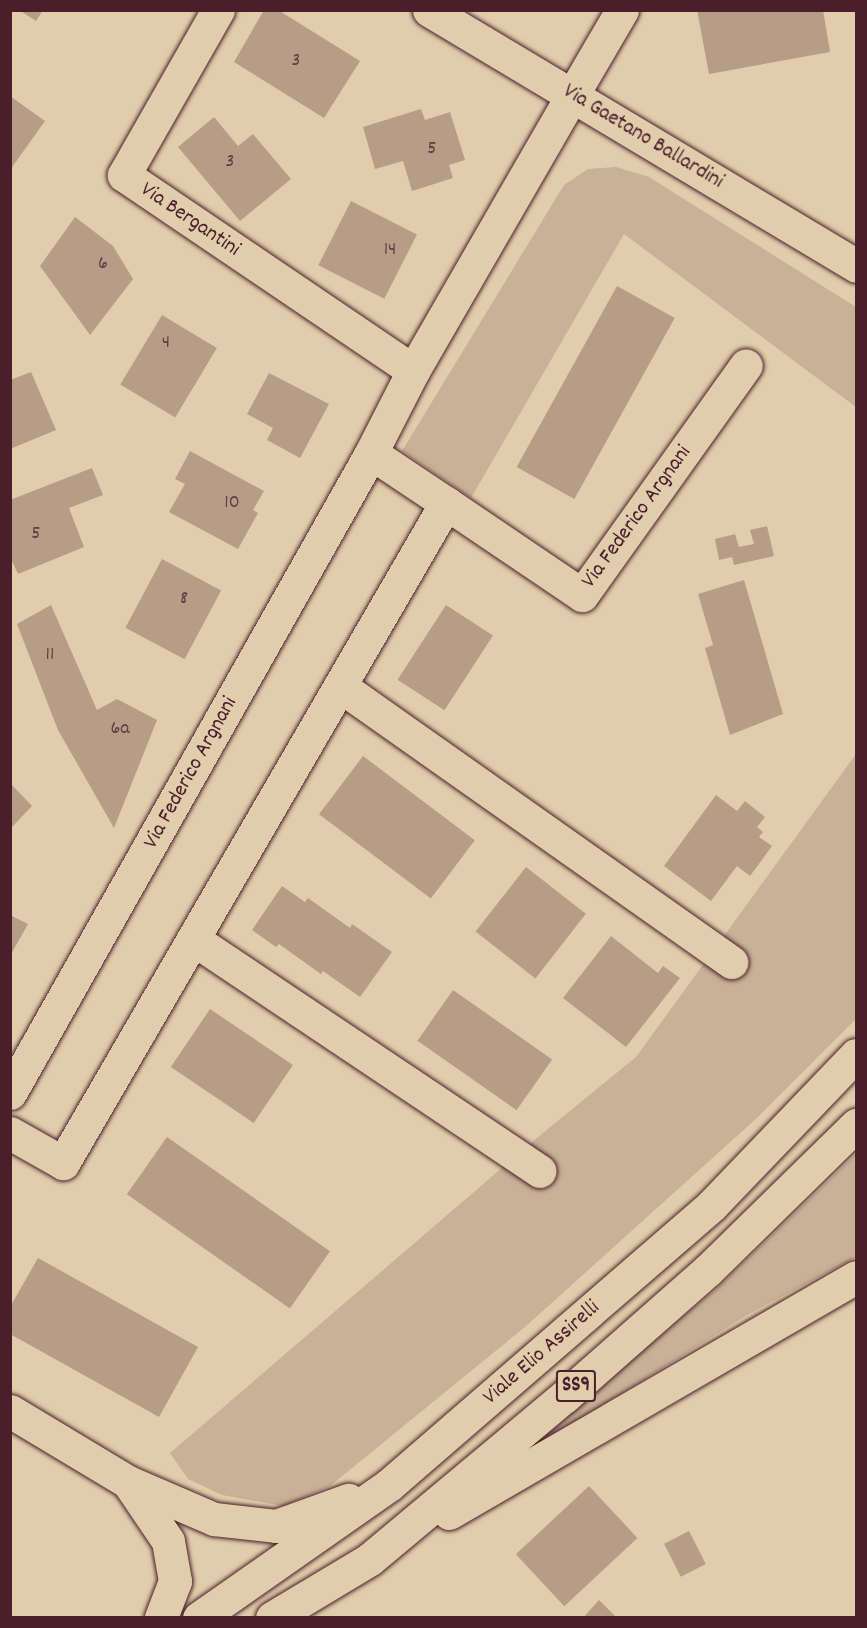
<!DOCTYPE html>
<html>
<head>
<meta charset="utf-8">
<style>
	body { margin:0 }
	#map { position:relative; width:867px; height:1628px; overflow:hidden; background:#e1cdab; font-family:Dekko,sans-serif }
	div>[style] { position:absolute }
	.green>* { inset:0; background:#c8b196 }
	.building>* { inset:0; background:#b79c87; transform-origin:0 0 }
	.roads { filter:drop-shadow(0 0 2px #4a1f2b) drop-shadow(0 0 2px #4a1f2b) }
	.street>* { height:33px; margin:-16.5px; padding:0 16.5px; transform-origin:16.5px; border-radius:16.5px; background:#e1cdab }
	.secondary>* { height:33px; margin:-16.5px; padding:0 16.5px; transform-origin:16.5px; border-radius:16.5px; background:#e1cdab }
	.primary>* { height:33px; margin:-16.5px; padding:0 16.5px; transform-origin:16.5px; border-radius:16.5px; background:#e1cdab }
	span { translate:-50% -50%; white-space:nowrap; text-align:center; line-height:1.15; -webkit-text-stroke:4.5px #e1cdab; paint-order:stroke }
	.number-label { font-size:20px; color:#653e42 }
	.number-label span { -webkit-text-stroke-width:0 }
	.shield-label span { padding:2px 4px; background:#e1cdab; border:2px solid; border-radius:4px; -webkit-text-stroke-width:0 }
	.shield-label { font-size:21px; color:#4a1f2b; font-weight:700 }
	.street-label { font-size:22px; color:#4a1f2b }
	.frame { position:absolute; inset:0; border:12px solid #4a1f2b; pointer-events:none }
</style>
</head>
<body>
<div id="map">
	<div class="green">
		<i style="clip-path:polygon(616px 167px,649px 177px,856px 307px,856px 407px,624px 234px,471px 498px,402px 451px,564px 185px,588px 169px)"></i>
		<i style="clip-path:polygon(856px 754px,856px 1019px,758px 1117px,525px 1327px,330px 1486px,283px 1506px,222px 1495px,188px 1479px,170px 1453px,538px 1137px,636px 1057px)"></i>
		<i style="clip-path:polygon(856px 1154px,856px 1257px,747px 1315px,499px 1470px,716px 1289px)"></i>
	</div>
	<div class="building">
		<i style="clip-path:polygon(19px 10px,43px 10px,36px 21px)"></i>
		<i style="clip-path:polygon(264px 10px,278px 10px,360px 61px,324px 118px,234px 62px)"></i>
		<i style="clip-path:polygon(697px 10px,823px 10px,830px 52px,709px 74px)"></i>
		<i style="clip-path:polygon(10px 96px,45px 121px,10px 170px)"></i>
		<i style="clip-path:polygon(421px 109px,425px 120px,450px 112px,465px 160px,449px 165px,453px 178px,412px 191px,403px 161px,375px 169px,363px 127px)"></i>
		<i style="clip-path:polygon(214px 117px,238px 146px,253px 134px,291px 179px,240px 221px,178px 147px)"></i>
		<i style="left:351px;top:201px;width:74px;height:72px;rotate:27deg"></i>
		<i style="clip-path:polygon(75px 217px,113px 246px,133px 279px,90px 335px,40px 266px)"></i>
		<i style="left:617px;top:286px;width:66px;height:207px;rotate:29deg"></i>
		<i style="left:162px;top:315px;width:64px;height:81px;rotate:31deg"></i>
		<i style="clip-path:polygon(31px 372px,56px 430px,10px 449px,10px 380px)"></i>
		<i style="clip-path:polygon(269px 373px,329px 404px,300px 458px,267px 440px,273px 428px,247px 414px)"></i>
		<i style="clip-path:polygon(190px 451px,264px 491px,253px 510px,258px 513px,238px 549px,169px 512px,185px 484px,175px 479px)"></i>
		<i style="clip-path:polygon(92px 468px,103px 495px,69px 508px,84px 547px,18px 574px,10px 557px,10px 500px)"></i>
		<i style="clip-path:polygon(767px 526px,774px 556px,734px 565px,732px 557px,719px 560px,715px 539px,735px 534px,739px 547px,754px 544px,750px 530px)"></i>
		<i style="left:162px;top:559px;width:67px;height:78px;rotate:28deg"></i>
		<i style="clip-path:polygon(744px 580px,783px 714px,730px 735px,705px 648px,713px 645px,698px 594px)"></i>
		<i style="clip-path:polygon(51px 605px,97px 710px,117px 699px,157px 720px,114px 828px,58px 730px,17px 624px)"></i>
		<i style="left:446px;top:605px;width:56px;height:89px;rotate:33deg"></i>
		<i style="left:363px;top:756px;width:140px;height:73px;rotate:37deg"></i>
		<i style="clip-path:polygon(10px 783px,32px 806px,10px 829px)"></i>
		<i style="clip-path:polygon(716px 795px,737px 811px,745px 801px,765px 817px,757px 827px,763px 832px,759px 837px,772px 846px,750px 876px,737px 866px,711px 901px,664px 866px)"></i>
		<i style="left:526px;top:867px;width:76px;height:82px;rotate:38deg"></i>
		<i style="clip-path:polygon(282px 886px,305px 902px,308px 898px,350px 928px,352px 924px,392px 952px,360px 997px,323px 971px,321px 974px,279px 944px,276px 947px,252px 930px)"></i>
		<i style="clip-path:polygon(10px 915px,28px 924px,10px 956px)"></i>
		<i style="clip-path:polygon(611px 936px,658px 973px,663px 966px,680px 978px,626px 1047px,563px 998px)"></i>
		<i style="left:453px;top:990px;width:121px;height:62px;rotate:35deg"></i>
		<i style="left:210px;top:1009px;width:100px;height:70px;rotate:34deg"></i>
		<i style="left:167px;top:1137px;width:199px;height:70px;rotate:35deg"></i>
		<i style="clip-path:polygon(38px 1258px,198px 1347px,159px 1417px,10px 1334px,10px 1307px)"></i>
		<i style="left:589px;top:1486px;width:71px;height:100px;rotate:47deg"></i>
		<i style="left:689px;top:1531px;width:37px;height:28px;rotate:63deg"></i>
		<i style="clip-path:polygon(599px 1600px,617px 1618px,583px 1618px)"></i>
	</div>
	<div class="roads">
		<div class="street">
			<i style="left:218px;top:10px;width:190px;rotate:119.7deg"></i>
			<i style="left:124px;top:175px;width:349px;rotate:34.1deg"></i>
			<i style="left:573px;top:94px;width:97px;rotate:-59.7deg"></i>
			<i style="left:446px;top:503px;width:164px;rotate:34.1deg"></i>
			<i style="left:582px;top:595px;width:282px;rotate:-54.5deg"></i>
			<i style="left:340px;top:686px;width:479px;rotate:35.2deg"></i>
			<i style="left:193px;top:939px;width:417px;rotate:33.8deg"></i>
			<i style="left:10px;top:1133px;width:61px;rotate:29.5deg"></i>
			<i style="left:63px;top:1163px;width:763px;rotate:-59.87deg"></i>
			<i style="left:446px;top:503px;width:90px;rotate:-146.3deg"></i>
		</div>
		<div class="secondary">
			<i style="left:429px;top:10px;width:498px;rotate:30.9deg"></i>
			<i style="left:10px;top:1093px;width:735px;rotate:-60.57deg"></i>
			<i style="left:371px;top:453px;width:92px;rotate:-62.9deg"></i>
			<i style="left:413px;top:371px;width:320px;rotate:-60deg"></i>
		</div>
		<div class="primary">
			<i style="left:10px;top:1411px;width:138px;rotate:31deg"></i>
			<i style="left:128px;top:1482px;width:94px;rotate:23.3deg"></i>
			<i style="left:214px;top:1519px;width:62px;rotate:6.4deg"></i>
			<i style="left:276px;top:1526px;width:77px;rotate:-19.9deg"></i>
			<i style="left:128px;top:1482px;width:71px;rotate:55.9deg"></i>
			<i style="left:168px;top:1541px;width:41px;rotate:80.1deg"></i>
			<i style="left:175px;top:1581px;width:40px;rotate:111deg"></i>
			<i style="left:449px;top:1513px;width:470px;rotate:-30.1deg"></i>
			<i style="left:199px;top:1618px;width:232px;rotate:-35deg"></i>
			<i style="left:389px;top:1485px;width:427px;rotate:-40.9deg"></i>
			<i style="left:712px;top:1205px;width:208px;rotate:-46.2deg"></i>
			<i style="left:272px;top:1618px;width:114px;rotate:-31deg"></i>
			<i style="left:370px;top:1559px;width:253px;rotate:-39.9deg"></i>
			<i style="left:564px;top:1397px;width:191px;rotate:-41.4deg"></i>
			<i style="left:707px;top:1271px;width:209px;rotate:-44.4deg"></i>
		</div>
	</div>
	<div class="number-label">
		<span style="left:296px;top:61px">3</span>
		<span style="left:432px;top:149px">5</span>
		<span style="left:230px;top:162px">3</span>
		<span style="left:390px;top:250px">14</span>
		<span style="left:103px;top:264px">6</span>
		<span style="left:166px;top:343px">4</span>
		<span style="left:232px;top:503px">10</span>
		<span style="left:36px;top:534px">5</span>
		<span style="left:184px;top:599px">8</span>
		<span style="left:50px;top:655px">11</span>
		<span style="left:120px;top:729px">6a</span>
	</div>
	<div class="shield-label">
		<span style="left:576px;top:1386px">SS9</span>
	</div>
	<div class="street-label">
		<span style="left:643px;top:137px;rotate:31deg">Via Gaetano Ballardini</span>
		<span style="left:190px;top:220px;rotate:34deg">Via Bergantini</span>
		<span style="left:637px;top:517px;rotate:-54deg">Via Federico Argnani</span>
		<span style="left:191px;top:773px;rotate:-61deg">Via Federico Argnani</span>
		<span style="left:542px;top:1353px;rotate:-41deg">Viale Elio Assirelli</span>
	</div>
	<div class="frame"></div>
</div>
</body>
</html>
